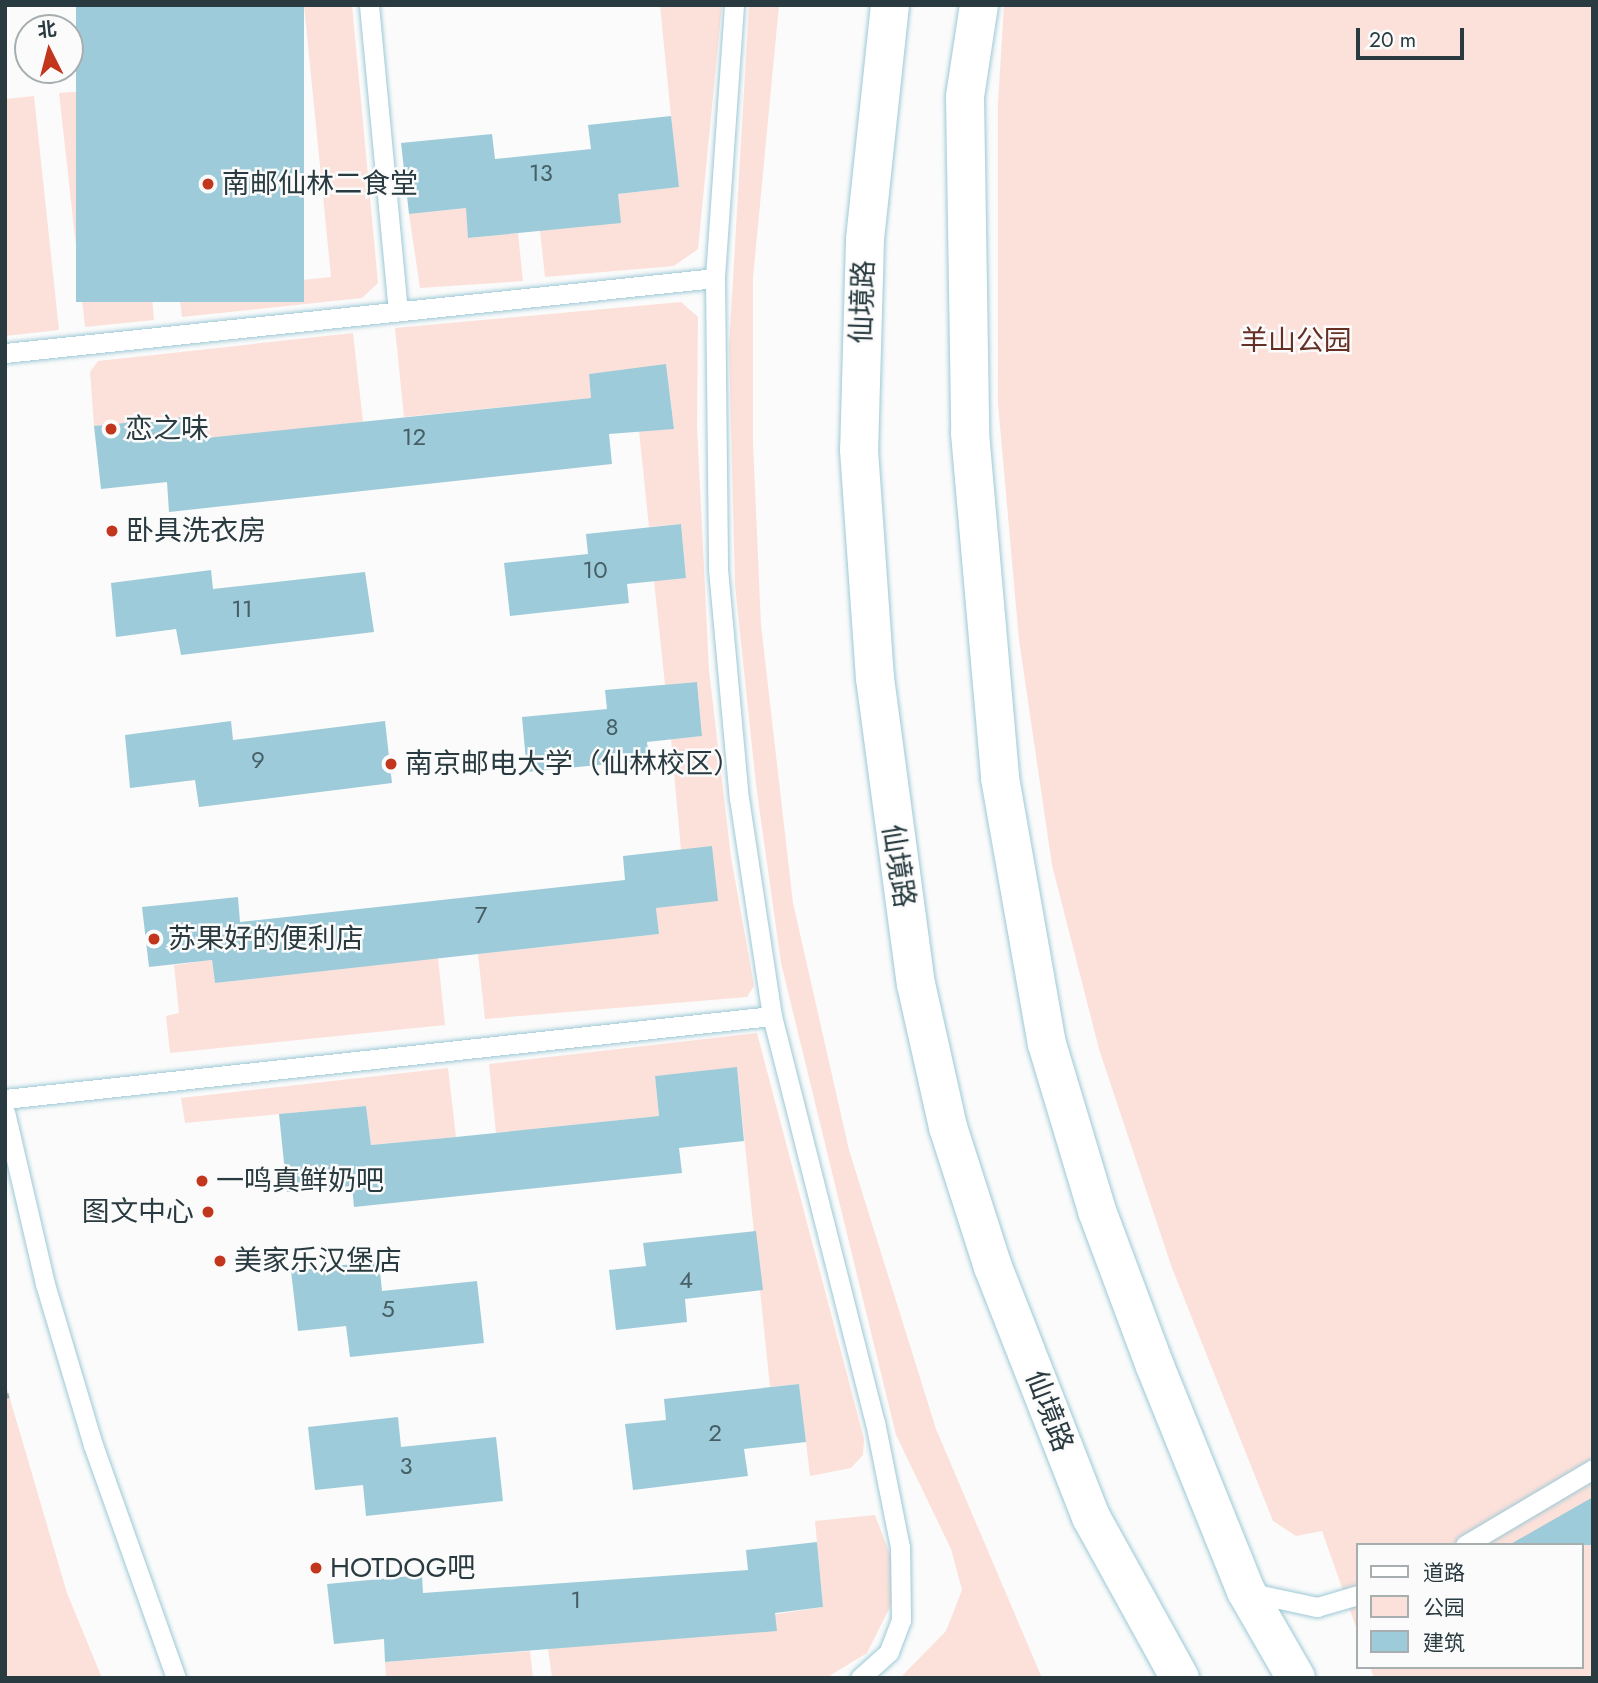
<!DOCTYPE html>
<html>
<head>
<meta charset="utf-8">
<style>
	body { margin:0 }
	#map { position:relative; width:1598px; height:1683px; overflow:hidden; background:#fbfbfb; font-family:Jost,"Noto Sans SC",sans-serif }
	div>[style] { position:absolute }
	.green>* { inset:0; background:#fce1da }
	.building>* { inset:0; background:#9dcbd9; transform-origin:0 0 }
	.path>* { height:4.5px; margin-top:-2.25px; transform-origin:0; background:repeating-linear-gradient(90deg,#a9b0b2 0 5px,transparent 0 10px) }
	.roads { filter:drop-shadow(0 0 2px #9dc9d6) drop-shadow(0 0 2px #9dc9d6) }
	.service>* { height:19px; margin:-9.5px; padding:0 9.5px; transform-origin:9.5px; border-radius:9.5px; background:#fff }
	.secondary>* { height:38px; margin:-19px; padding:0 19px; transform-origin:19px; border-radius:19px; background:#fff }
	.dots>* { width:19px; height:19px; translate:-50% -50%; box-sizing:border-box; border:4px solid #fbfbfb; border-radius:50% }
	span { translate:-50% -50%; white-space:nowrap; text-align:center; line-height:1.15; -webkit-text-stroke:5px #fbfbfb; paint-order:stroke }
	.number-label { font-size:24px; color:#465f66 }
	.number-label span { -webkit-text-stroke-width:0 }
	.poi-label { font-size:28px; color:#293b40 }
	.left { translate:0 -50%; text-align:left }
	.right { translate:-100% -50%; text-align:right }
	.street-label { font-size:28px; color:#293b40 }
	.park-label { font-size:28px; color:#662f24 }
	.frame { position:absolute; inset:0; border:7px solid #293b40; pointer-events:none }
	.legend { position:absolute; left:1356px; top:1543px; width:228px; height:126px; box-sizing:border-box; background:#fbfbfb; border:2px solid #a7aeb0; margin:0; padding:9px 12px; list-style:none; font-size:21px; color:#293b40 }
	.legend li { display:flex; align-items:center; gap:14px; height:35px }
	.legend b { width:35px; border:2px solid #a7aeb0 }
	.north { position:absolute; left:14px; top:14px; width:70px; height:70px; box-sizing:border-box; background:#fbfbfb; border:2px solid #a7aeb0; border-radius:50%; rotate:354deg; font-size:19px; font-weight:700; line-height:28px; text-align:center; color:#293b40 }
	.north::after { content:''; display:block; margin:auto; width:24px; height:32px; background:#c1361d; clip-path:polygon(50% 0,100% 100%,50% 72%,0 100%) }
	.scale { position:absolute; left:1356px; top:28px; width:108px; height:32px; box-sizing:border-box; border:4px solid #293b40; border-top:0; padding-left:9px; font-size:21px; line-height:24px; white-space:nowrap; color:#293b40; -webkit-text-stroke:5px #fbfbfb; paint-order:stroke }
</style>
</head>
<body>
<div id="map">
	<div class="green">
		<i style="clip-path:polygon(304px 5px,352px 5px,378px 283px,362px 298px,182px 317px,179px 293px,331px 277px)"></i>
		<i style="clip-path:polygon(660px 5px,722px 5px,698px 249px,674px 266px,545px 277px,540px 231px,618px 194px,678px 187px)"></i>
		<i style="clip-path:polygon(749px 5px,779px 5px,753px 278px,753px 443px,761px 625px,793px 903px,849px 1150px,936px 1429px,1042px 1678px,900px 1678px,946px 1631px,962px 1590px,951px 1549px,896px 1435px,781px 963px,756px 785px,735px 585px,729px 347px)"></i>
		<i style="clip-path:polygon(1004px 5px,1593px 5px,1593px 1678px,1374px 1678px,1370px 1667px,1582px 1667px,1582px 1545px,1358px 1545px,1358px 1633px,1322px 1531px,1296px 1536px,1273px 1521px,1172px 1268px,1099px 1049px,1052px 865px,1019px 640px,998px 404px,998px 103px)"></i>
		<i style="clip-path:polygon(85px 91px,106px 300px,152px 296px,154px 320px,85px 327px,59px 93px)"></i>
		<i style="clip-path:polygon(34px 96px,59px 330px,5px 336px,5px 99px)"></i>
		<i style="clip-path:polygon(466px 208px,469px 238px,518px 233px,523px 281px,420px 288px,409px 214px)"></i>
		<i style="clip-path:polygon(681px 302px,698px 317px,697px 426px,709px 670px,731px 857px,754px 986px,747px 997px,485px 1019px,478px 954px,659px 934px,656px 908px,681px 850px,671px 739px,702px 736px,697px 682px,665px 685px,654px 581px,686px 577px,681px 524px,649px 527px,639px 431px,674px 428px,666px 365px,589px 374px,591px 398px,404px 417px,395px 328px)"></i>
		<i style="clip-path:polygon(353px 333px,363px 422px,187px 440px,185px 418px,94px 426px,90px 372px,98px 361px)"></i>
		<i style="clip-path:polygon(438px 958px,445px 1025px,170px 1053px,166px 1016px,179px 1013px,174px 965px,212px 960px,215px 983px)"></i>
		<i style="clip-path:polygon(757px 1033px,864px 1439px,863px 1455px,851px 1468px,810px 1476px,799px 1384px,770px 1387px,737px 1068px,655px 1076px,659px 1116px,496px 1133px,489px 1064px)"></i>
		<i style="clip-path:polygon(448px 1068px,456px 1137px,371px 1145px,366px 1106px,185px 1123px,181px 1098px)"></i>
		<i style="clip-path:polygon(5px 1382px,67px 1593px,102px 1678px,5px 1678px)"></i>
		<i style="clip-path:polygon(875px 1515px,894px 1565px,893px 1601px,867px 1653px,826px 1678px,552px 1678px,548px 1649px,823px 1607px,815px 1521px)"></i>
		<i style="clip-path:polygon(530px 1651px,533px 1678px,386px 1678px,385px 1662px)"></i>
	</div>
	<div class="building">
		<i style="left:76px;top:5px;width:228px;height:297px"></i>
		<i style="clip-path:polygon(671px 116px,679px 187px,618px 194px,621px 223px,468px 238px,466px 208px,409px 214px,401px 143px,492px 134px,495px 159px,591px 149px,588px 125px)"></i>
		<i style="clip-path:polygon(666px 364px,674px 429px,609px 434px,612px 464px,169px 512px,167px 482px,101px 489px,94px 426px,185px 417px,187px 440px,591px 398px,589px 374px)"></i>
		<i style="clip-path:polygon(681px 524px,686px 578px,627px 584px,629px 603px,510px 616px,504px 563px,588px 554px,586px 534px)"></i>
		<i style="clip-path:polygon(211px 570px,213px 589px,365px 572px,374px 632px,181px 655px,176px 629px,116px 637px,111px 583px)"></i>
		<i style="clip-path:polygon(697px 682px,702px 736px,647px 742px,649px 760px,527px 772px,522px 717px,607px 709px,605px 690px)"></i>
		<i style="clip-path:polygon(231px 721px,233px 740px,385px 721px,392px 783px,199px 807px,195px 780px,130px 788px,125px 735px)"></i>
		<i style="clip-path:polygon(712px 846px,718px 901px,656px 908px,659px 934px,215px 983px,212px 960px,149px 967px,142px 907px,238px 897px,240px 922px,625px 880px,623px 856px)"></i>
		<i style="clip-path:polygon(737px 1067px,744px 1141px,679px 1148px,682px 1173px,354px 1207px,352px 1186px,287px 1192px,279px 1114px,366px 1106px,371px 1145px,456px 1137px,659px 1116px,655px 1076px)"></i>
		<i style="clip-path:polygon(756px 1231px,763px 1290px,685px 1299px,687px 1322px,616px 1330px,609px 1270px,646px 1266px,643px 1243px)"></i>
		<i style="clip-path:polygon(379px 1261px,382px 1291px,477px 1281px,484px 1343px,350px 1357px,346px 1326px,298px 1331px,291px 1271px)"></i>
		<i style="clip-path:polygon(799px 1384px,806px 1442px,744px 1449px,748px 1476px,633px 1490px,625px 1424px,666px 1420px,664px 1399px)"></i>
		<i style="clip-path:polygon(398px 1417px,401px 1447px,496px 1437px,503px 1501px,366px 1516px,363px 1485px,315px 1490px,308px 1427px)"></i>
		<i style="clip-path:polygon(1593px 1497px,1593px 1545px,1509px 1545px)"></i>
		<i style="clip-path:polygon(817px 1542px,823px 1607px,775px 1613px,777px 1631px,385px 1662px,384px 1639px,334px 1644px,327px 1584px,422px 1575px,423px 1593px,748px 1570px,746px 1550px)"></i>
	</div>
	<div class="path">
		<i style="left:5px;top:1396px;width:4px;rotate:-14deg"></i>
	</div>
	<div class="roads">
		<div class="service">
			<i style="left:369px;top:5px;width:306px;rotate:84.6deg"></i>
			<i style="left:734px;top:5px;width:274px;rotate:94deg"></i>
			<i style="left:715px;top:278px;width:291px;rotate:89.4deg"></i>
			<i style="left:718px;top:569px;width:230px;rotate:84.8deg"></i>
			<i style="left:739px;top:798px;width:220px;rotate:81.4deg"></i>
			<i style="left:772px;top:1016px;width:419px;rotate:75.8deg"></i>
			<i style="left:875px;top:1422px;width:127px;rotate:78.7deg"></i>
			<i style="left:900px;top:1547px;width:73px;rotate:89.2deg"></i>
			<i style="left:901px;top:1620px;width:34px;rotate:111deg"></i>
			<i style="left:889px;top:1652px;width:39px;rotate:138deg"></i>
			<i style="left:5px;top:353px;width:714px;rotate:-6.03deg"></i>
			<i style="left:5px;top:1099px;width:771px;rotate:-6.18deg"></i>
			<i style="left:5px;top:1112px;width:177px;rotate:76.9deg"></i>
			<i style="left:45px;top:1284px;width:168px;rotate:73.4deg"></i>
			<i style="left:93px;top:1445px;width:247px;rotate:70.4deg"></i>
			<i style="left:1465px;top:1545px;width:149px;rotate:-30.7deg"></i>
			<i style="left:1247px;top:1592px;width:72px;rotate:12.1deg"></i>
			<i style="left:1317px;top:1607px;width:43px;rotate:-16.3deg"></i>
		</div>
		<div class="secondary">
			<i style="left:890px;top:5px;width:236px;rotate:96.1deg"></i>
			<i style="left:865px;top:240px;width:210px;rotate:91.6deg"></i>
			<i style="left:859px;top:450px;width:229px;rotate:86deg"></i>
			<i style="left:875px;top:678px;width:309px;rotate:82.4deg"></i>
			<i style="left:916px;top:984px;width:147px;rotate:77.4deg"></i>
			<i style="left:948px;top:1127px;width:147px;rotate:72.2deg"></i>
			<i style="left:993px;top:1267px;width:269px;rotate:68.6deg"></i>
			<i style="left:1091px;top:1517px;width:184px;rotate:61.1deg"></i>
			<i style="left:979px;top:5px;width:93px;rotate:98.7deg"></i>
			<i style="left:965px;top:97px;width:336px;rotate:89.1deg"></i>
			<i style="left:970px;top:433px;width:346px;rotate:85deg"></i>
			<i style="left:1000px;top:778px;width:270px;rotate:80deg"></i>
			<i style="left:1047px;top:1044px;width:174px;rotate:73.3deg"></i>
			<i style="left:1097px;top:1211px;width:165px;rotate:69.5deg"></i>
			<i style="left:1155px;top:1366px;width:243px;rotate:68deg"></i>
			<i style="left:1246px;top:1591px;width:100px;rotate:60.1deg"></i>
		</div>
	</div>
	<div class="dots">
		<i style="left:208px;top:184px;background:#c1361d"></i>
		<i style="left:111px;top:429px;background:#c1361d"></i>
		<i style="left:112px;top:531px;background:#c1361d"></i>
		<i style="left:391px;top:764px;background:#c1361d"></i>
		<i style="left:154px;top:939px;background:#c1361d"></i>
		<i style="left:202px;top:1181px;background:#c1361d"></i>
		<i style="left:208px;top:1212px;background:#c1361d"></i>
		<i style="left:220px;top:1261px;background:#c1361d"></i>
		<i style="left:316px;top:1568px;background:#c1361d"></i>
	</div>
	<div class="number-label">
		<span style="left:541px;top:173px">13</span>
		<span style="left:414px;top:437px">12</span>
		<span style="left:595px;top:570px">10</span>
		<span style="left:242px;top:609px">11</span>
		<span style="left:612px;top:727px">8</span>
		<span style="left:258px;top:760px">9</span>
		<span style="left:481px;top:915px">7</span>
		<span style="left:686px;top:1280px">4</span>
		<span style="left:388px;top:1309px">5</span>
		<span style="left:715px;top:1433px">2</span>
		<span style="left:406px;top:1466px">3</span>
		<span style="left:576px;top:1600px">1</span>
	</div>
	<div class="poi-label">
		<span class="left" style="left:222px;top:184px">南邮仙林二食堂</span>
		<span class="left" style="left:125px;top:429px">恋之味</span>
		<span class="left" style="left:126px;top:531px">卧具洗衣房</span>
		<span class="left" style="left:405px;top:764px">南京邮电大学（仙林校区）</span>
		<span class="left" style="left:168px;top:939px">苏果好的便利店</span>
		<span class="left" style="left:216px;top:1181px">一鸣真鲜奶吧</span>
		<span class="right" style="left:194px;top:1212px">图文中心</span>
		<span class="left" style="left:234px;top:1261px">美家乐汉堡店</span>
		<span class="left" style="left:330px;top:1568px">HOTDOG吧</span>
	</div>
	<div class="street-label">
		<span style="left:863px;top:302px;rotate:-88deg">仙境路</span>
		<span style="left:898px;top:866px;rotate:81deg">仙境路</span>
		<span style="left:1049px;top:1411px;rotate:69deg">仙境路</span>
	</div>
	<div class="park-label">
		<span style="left:1296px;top:341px">羊山公园</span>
	</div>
	<div class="frame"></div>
	<ul class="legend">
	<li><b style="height:9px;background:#fff"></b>道路</li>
	<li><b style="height:19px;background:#fce1da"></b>公园</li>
	<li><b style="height:19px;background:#9dcbd9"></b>建筑</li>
	</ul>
	<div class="north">北</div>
	<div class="scale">20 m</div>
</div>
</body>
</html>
